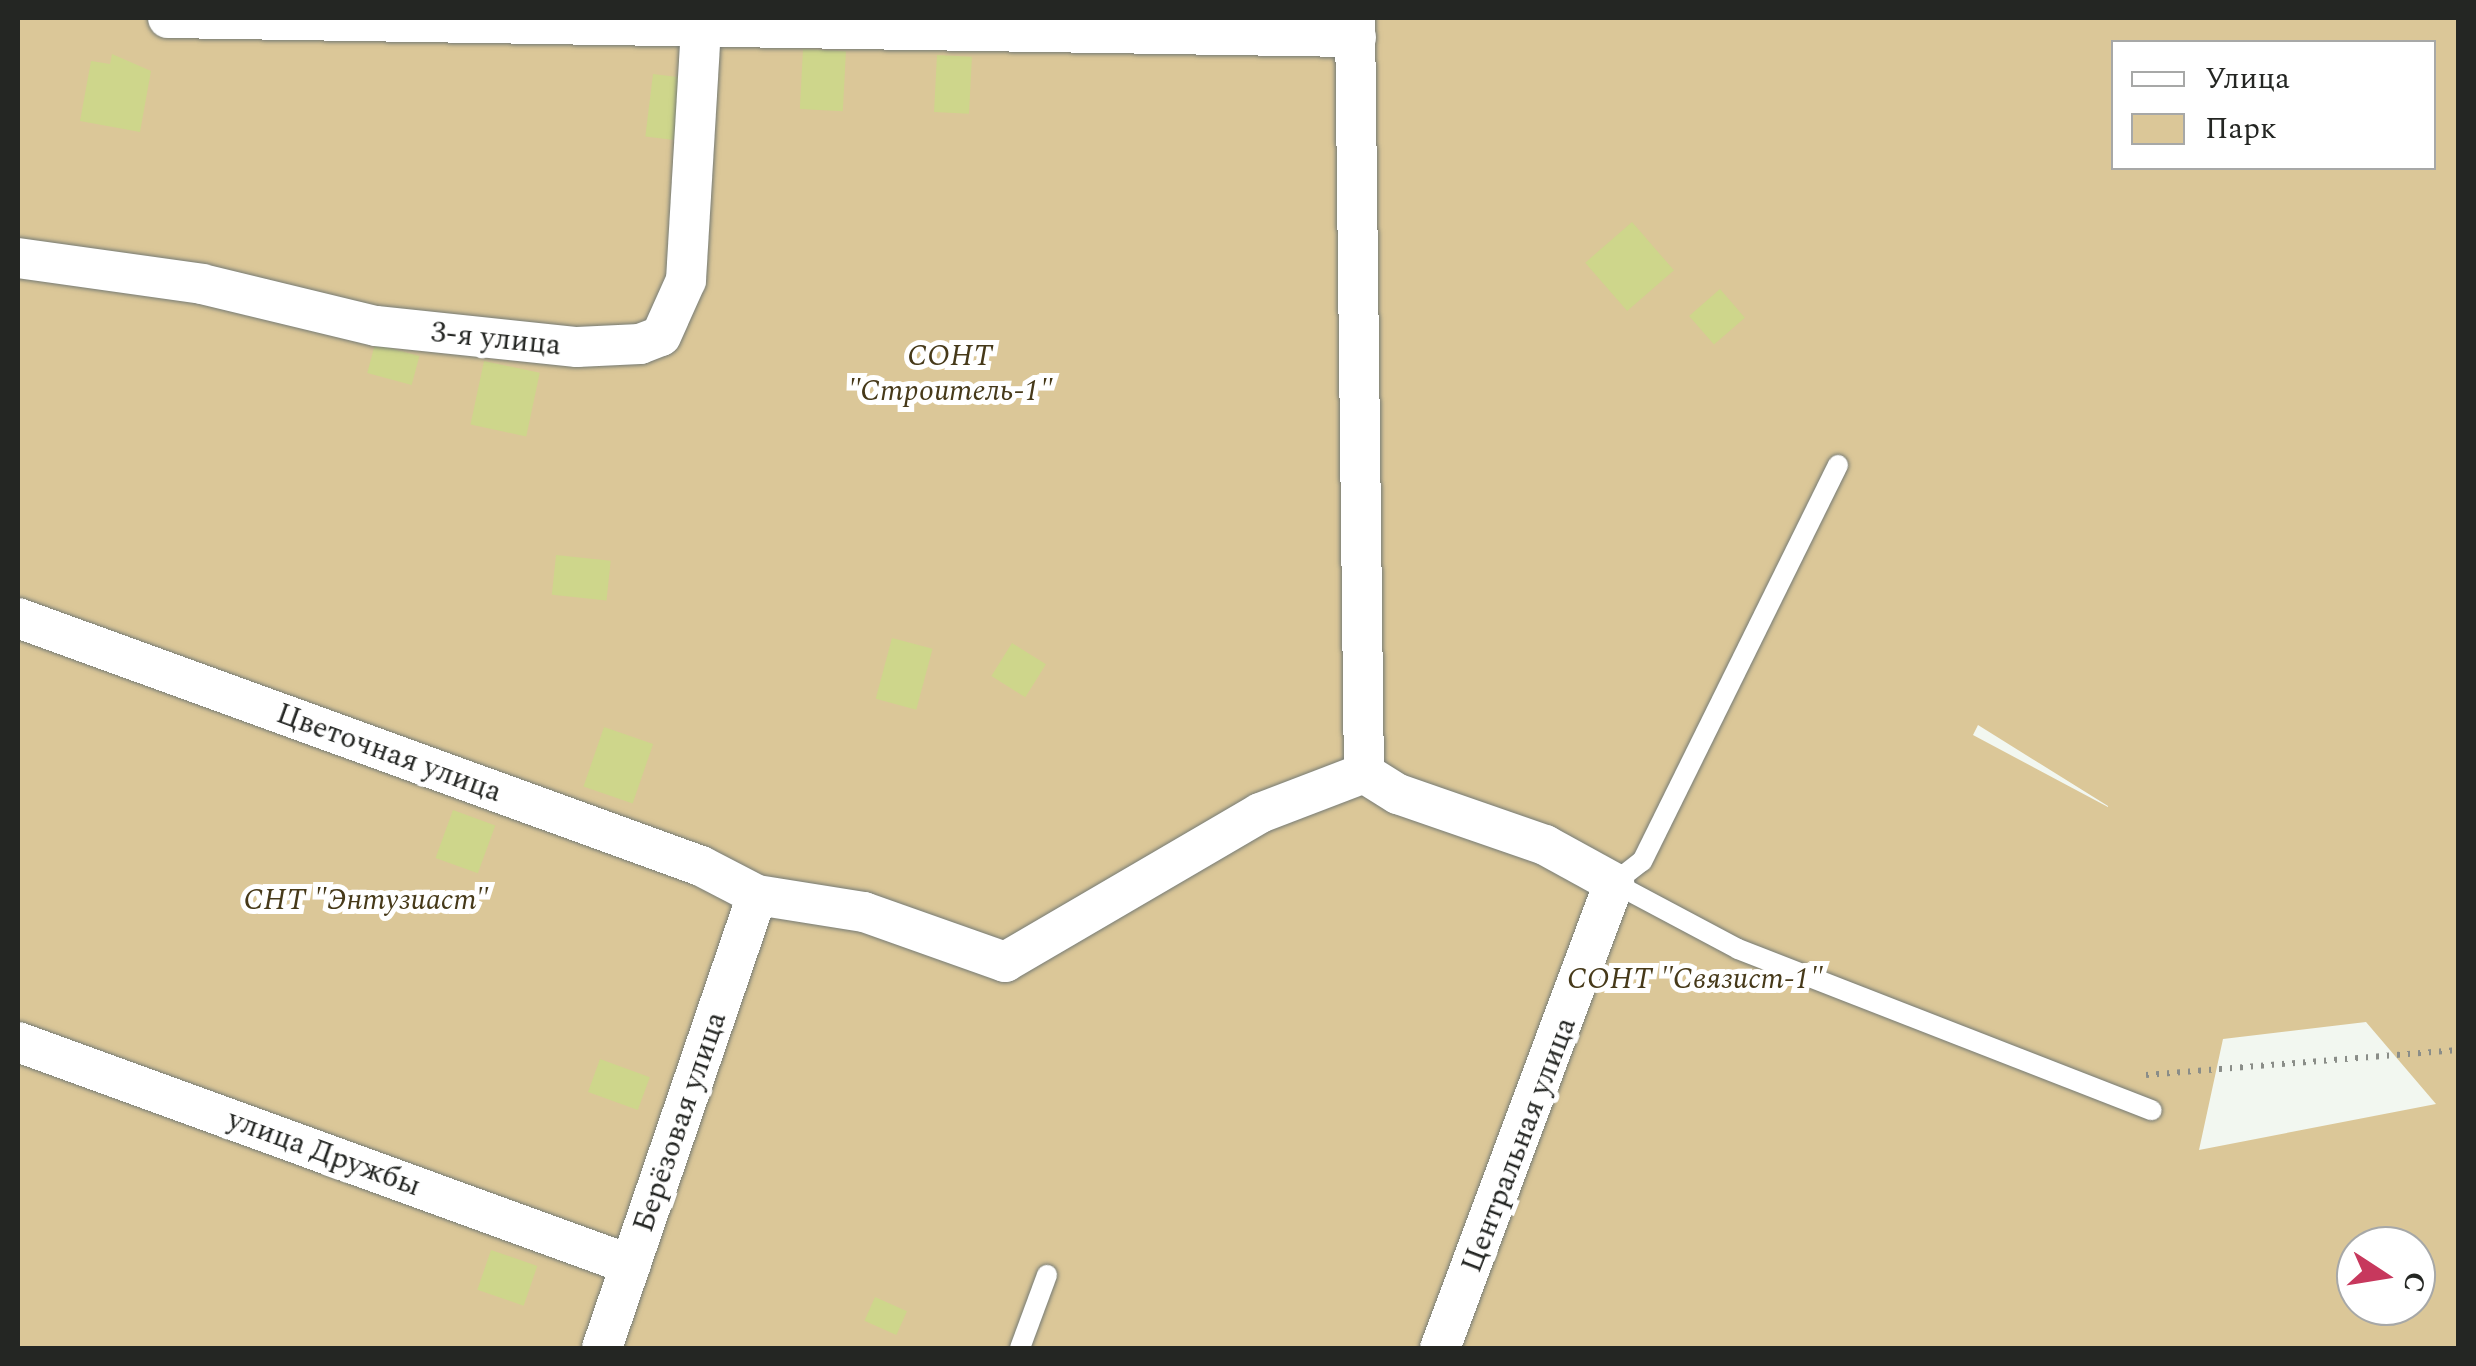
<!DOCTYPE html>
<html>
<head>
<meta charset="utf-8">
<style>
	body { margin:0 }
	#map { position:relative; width:2476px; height:1366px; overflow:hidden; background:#f2f7f0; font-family:Spectral,serif }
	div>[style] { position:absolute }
	.green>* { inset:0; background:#dbc798 }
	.building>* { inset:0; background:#ced68b; transform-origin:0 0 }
	.path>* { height:6px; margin-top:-3px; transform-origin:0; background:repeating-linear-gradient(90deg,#8a8d88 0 2.5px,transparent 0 10.5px) }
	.roads { filter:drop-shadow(0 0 2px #757a74) drop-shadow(0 0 2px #757a74) }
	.service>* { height:20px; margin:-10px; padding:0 10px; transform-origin:10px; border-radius:10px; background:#fff }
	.minor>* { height:40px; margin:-20px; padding:0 20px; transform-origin:20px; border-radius:20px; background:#fff }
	span { translate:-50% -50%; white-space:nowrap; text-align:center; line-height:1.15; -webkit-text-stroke:10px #fff; paint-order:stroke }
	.street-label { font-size:30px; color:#242623 }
	.park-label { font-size:30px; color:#463919; font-style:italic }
	.frame { position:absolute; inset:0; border:20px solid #242623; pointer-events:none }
	.legend { position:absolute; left:2111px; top:40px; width:325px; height:130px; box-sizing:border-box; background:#fff; border:2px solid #a7a8a7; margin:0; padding:12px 18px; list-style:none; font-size:30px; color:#242623 }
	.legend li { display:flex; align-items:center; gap:20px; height:50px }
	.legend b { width:50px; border:2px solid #a7a8a7 }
	.north { position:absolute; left:2336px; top:1226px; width:100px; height:100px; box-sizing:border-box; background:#fff; border:2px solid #a7a8a7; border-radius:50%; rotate:102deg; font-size:28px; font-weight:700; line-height:40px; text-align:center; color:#242623 }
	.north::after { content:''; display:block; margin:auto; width:35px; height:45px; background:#c7385d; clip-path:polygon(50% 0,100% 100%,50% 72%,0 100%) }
</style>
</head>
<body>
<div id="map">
	<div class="green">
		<i style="clip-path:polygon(evenodd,18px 18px,2458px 18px,2458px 1348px,18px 1348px,18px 18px,2114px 42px,2434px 42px,2434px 168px,2114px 168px,2114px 42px,18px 18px,1978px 725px,2108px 806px,2108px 807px,1973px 735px,1978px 725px,18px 18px,2366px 1022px,2436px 1104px,2199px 1150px,2223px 1039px,2366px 1022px,18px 18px,2356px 1246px,2416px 1246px,2416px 1306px,2356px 1306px,2356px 1246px)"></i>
	</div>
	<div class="building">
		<i style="left:803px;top:49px;width:43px;height:60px;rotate:3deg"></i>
		<i style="clip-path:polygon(112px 54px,151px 71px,140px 132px,80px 121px,91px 61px,110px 64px)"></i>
		<i style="left:937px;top:55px;width:35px;height:57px;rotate:3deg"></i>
		<i style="left:653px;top:74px;width:35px;height:63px;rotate:7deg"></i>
		<i style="left:1632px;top:222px;width:64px;height:62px;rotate:49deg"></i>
		<i style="left:1720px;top:289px;width:38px;height:41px;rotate:49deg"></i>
		<i style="left:375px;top:344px;width:46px;height:30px;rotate:15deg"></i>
		<i style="left:484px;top:361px;width:57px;height:65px;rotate:12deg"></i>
		<i style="left:556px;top:555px;width:55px;height:40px;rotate:6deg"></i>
		<i style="left:892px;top:638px;width:42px;height:63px;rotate:15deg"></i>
		<i style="left:1012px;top:643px;width:40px;height:39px;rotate:32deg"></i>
		<i style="left:604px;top:727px;width:52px;height:63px;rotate:19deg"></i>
		<i style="left:453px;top:810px;width:45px;height:51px;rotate:20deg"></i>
		<i style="left:600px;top:1059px;width:53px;height:35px;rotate:20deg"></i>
		<i style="left:491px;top:1250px;width:49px;height:42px;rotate:19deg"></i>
		<i style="left:875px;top:1297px;width:35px;height:26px;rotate:24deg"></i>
	</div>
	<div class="path">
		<i style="left:2146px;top:1075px;width:313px;rotate:-4.6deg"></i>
	</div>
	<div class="roads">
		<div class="service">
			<i style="left:1838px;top:465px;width:442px;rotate:116.3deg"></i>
			<i style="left:1642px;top:861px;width:36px;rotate:142deg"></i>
			<i style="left:1614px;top:883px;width:140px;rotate:28deg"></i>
			<i style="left:1738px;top:949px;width:444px;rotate:21.3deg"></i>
			<i style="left:1020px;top:1348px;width:78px;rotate:-69.7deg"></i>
		</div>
		<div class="minor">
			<i style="left:168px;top:18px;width:1188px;rotate:0.92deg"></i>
			<i style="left:1355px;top:18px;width:755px;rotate:89.32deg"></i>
			<i style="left:1364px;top:773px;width:40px;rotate:32deg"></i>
			<i style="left:1398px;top:794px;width:156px;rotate:19.1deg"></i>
			<i style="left:1545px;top:845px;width:79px;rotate:28.8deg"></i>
			<i style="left:1614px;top:883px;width:496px;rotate:110.5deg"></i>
			<i style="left:18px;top:258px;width:186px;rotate:8deg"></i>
			<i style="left:202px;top:284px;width:179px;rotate:13.6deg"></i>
			<i style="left:376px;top:326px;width:202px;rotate:6deg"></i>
			<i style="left:577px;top:347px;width:63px;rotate:-2.7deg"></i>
			<i style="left:640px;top:344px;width:22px;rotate:-21deg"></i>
			<i style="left:661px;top:336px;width:61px;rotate:-65.9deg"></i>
			<i style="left:686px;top:280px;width:255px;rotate:-86.6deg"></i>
			<i style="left:18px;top:618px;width:727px;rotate:19.96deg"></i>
			<i style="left:701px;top:866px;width:63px;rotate:27.4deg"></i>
			<i style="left:757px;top:895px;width:108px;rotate:9deg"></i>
			<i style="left:864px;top:912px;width:150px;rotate:19.5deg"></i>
			<i style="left:1005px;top:962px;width:295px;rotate:-30.3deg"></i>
			<i style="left:1260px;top:813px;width:111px;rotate:-21deg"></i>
			<i style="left:18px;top:1042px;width:652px;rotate:19.99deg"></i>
			<i style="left:602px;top:1348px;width:479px;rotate:-71.1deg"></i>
		</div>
	</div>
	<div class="street-label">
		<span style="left:496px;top:339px;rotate:6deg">3-я улица</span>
		<span style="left:389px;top:753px;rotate:20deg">Цветочная улица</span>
		<span style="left:680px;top:1122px;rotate:-71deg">Берёзовая улица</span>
		<span style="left:1519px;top:1145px;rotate:-69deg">Центральная улица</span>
		<span style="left:324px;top:1153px;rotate:20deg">улица Дружбы</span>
	</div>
	<div class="park-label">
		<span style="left:950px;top:373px">СОНТ<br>"Строитель-1"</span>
		<span style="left:366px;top:900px">СНТ "Энтузиаст"</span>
		<span style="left:1695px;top:979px">СОНТ "Связист-1"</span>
	</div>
	<div class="frame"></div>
	<ul class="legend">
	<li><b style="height:12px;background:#fff"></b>Улица</li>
	<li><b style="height:28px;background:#dbc798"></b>Парк</li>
	</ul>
	<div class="north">С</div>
</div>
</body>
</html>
